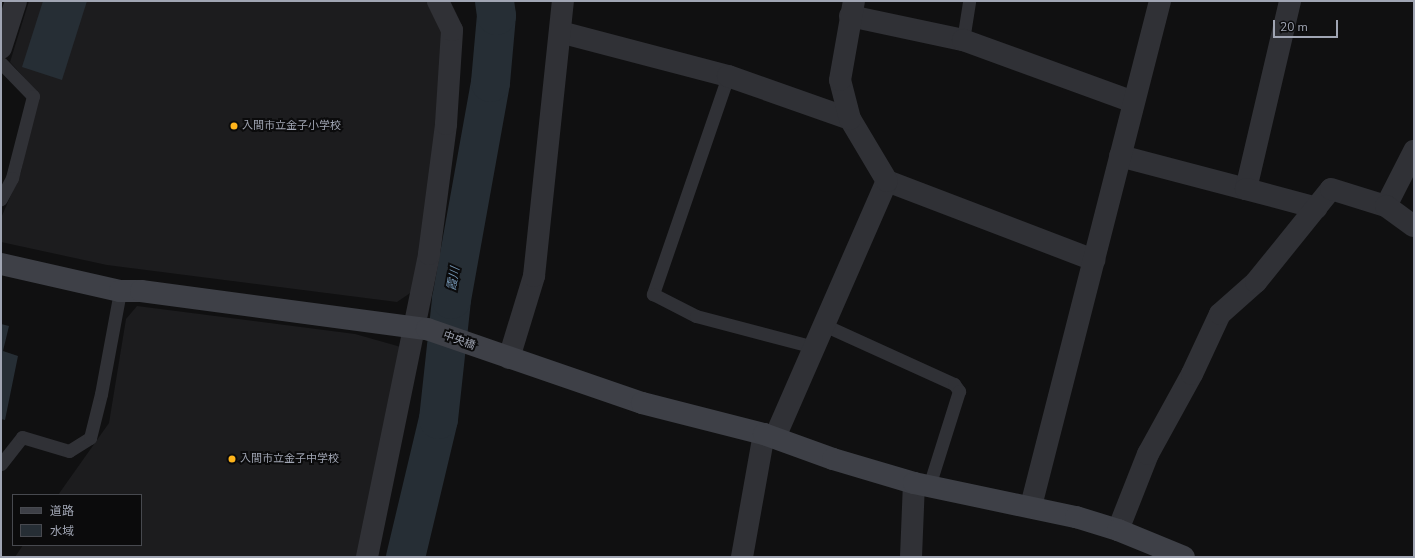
<!DOCTYPE html>
<html>
<head>
<meta charset="utf-8">
<style>
	body { margin:0 }
	#map { position:relative; width:1415px; height:558px; overflow:hidden; background:#101011; font-family:"Nunito Sans","Noto Sans JP",sans-serif }
	div>[style] { position:absolute }
	.built>* { inset:0; background:#1c1c1e }
	.water>* { inset:0; background:#262e35 }
	.river>* { height:39px; margin:-19.5px; padding:0 19.5px; transform-origin:19.5px; border-radius:19.5px; background:#262e35 }
	.lane>* { height:13px; margin:-6.5px; padding:0 6.5px; transform-origin:6.5px; border-radius:6.5px; background:#303136 }
	.street>* { height:22px; margin:-11px; padding:0 11px; transform-origin:11px; border-radius:11px; background:#303136 }
	.secondary>* { height:22px; margin:-11px; padding:0 11px; transform-origin:11px; border-radius:11px; background:#3e4047 }
	.dots>* { width:11px; height:11px; translate:-50% -50%; box-sizing:border-box; border:2px solid #0b0b0c; border-radius:50% }
	span { translate:-50% -50%; white-space:nowrap; text-align:center; line-height:1.15; -webkit-text-stroke:4px #0b0b0c; paint-order:stroke }
	.poi-label { font-size:11px; color:#a0a5b3 }
	.left { translate:0 -50%; text-align:left }
	.street-label { font-size:11px; color:#a0a5b3 }
	.water-label { font-size:12px; color:#7394b2; font-style:italic }
	.frame { position:absolute; inset:0; border:2px solid #a0a5b3; pointer-events:none }
	.legend { position:absolute; left:12px; top:494px; width:130px; height:52px; box-sizing:border-box; background:#0b0b0c; border:1px solid #47494f; margin:0; padding:5px 7px; list-style:none; font-size:12px; color:#a0a5b3 }
	.legend li { display:flex; align-items:center; gap:8px; height:20px }
	.legend b { width:20px; border:1px solid #47494f }
	.scale { position:absolute; left:1273px; top:20px; width:65px; height:18px; box-sizing:border-box; border:2px solid #a0a5b3; border-top:0; padding-left:5px; font-size:12px; line-height:14px; white-space:nowrap; color:#a0a5b3; -webkit-text-stroke:3px #0b0b0c; paint-order:stroke }
</style>
</head>
<body>
<div id="map">
	<div class="built">
		<i style="clip-path:polygon(29px 1px,431px 1px,444px 31px,435px 160px,416px 289px,397px 302px,107px 265px,1px 242px,1px 218px,21px 172px,37px 92px,10px 62px)"></i>
		<i style="clip-path:polygon(137px 306px,355px 334px,401px 347px,361px 557px,15px 557px,23px 545px,141px 545px,141px 495px,58px 495px,109px 423px,126px 319px)"></i>
	</div>
	<div class="water">
		<i style="clip-path:polygon(43px 1px,87px 1px,62px 80px,22px 67px)"></i>
		<i style="clip-path:polygon(1px 324px,9px 326px,3px 351px,18px 356px,5px 420px,1px 419px)"></i>
	</div>
	<div class="river">
		<i style="left:405px;top:557px;width:142px;rotate:-76.6deg"></i>
		<i style="left:438px;top:419px;width:121px;rotate:-83.8deg"></i>
		<i style="left:451px;top:299px;width:220px;rotate:-79.8deg"></i>
		<i style="left:490px;top:82px;width:67px;rotate:-84.9deg"></i>
		<i style="left:496px;top:15px;width:14px;rotate:-98deg"></i>
	</div>
	<div class="lane">
		<i style="left:963px;top:40px;width:39px;rotate:-81deg"></i>
		<i style="left:1px;top:63px;width:46px;rotate:45.9deg"></i>
		<i style="left:33px;top:96px;width:85px;rotate:104.4deg"></i>
		<i style="left:12px;top:178px;width:24px;rotate:118deg"></i>
		<i style="left:728px;top:76px;width:231px;rotate:109deg"></i>
		<i style="left:653px;top:294px;width:48px;rotate:27.1deg"></i>
		<i style="left:696px;top:316px;width:122px;rotate:14.7deg"></i>
		<i style="left:824px;top:325px;width:143px;rotate:24.4deg"></i>
		<i style="left:954px;top:384px;width:9px;rotate:54deg"></i>
		<i style="left:959px;top:391px;width:100px;rotate:107.5deg"></i>
		<i style="left:1px;top:464px;width:34px;rotate:-52deg"></i>
		<i style="left:22px;top:437px;width:49px;rotate:16.6deg"></i>
		<i style="left:69px;top:451px;width:25px;rotate:-32deg"></i>
		<i style="left:90px;top:438px;width:45px;rotate:-76deg"></i>
		<i style="left:101px;top:394px;width:105px;rotate:-79.5deg"></i>
	</div>
	<div class="street">
		<i style="left:850px;top:16px;width:116px;rotate:12deg"></i>
		<i style="left:963px;top:40px;width:181px;rotate:20deg"></i>
		<i style="left:560px;top:32px;width:174px;rotate:14.7deg"></i>
		<i style="left:728px;top:76px;width:129px;rotate:19.4deg"></i>
		<i style="left:1px;top:48px;width:49px;rotate:-72.3deg"></i>
		<i style="left:1120px;top:156px;width:130px;rotate:14.7deg"></i>
		<i style="left:1246px;top:189px;width:193px;rotate:-76.8deg"></i>
		<i style="left:887px;top:181px;width:222px;rotate:20.9deg"></i>
		<i style="left:1246px;top:189px;width:73px;rotate:15deg"></i>
		<i style="left:1386px;top:206px;width:62px;rotate:-63deg"></i>
		<i style="left:509px;top:358px;width:86px;rotate:-73deg"></i>
		<i style="left:534px;top:276px;width:277px;rotate:-84deg"></i>
		<i style="left:775px;top:437px;width:279px;rotate:-66.4deg"></i>
		<i style="left:887px;top:181px;width:72px;rotate:-120.8deg"></i>
		<i style="left:850px;top:119px;width:40px;rotate:-104.4deg"></i>
		<i style="left:840px;top:80px;width:80px;rotate:-80deg"></i>
		<i style="left:1031px;top:506px;width:521px;rotate:-75.67deg"></i>
		<i style="left:1118px;top:530px;width:82px;rotate:-68.5deg"></i>
		<i style="left:1148px;top:454px;width:91px;rotate:-61.2deg"></i>
		<i style="left:1192px;top:374px;width:66px;rotate:-65deg"></i>
		<i style="left:1220px;top:314px;width:48px;rotate:-41.6deg"></i>
		<i style="left:1256px;top:282px;width:119px;rotate:-51.1deg"></i>
		<i style="left:1331px;top:189px;width:58px;rotate:17.2deg"></i>
		<i style="left:1386px;top:206px;width:34px;rotate:36deg"></i>
		<i style="left:367px;top:557px;width:309px;rotate:-78.4deg"></i>
		<i style="left:429px;top:254px;width:131px;rotate:-82.5deg"></i>
		<i style="left:446px;top:124px;width:94px;rotate:-86.3deg"></i>
		<i style="left:452px;top:30px;width:32px;rotate:-116deg"></i>
		<i style="left:742px;top:557px;width:125px;rotate:-79.9deg"></i>
		<i style="left:911px;top:557px;width:74px;rotate:-87.7deg"></i>
	</div>
	<div class="secondary">
		<i style="left:1px;top:264px;width:122px;rotate:12.8deg"></i>
		<i style="left:120px;top:291px;width:21px"></i>
		<i style="left:141px;top:291px;width:289px;rotate:7.6deg"></i>
		<i style="left:427px;top:329px;width:227px;rotate:19deg"></i>
		<i style="left:642px;top:403px;width:126px;rotate:14.3deg"></i>
		<i style="left:764px;top:434px;width:73px;rotate:19.9deg"></i>
		<i style="left:833px;top:459px;width:84px;rotate:16.5deg"></i>
		<i style="left:914px;top:483px;width:166px;rotate:11.9deg"></i>
		<i style="left:1076px;top:517px;width:44px;rotate:17.2deg"></i>
		<i style="left:1118px;top:530px;width:71px;rotate:22.2deg"></i>
	</div>
	<div class="dots">
		<i style="left:234px;top:126px;background:#feb41b"></i>
		<i style="left:232px;top:459px;background:#feb41b"></i>
	</div>
	<div class="poi-label">
		<span class="left" style="left:242px;top:126px">入間市立金子小学校</span>
		<span class="left" style="left:240px;top:459px">入間市立金子中学校</span>
	</div>
	<div class="street-label">
		<span style="left:459px;top:341px;rotate:20deg">中央橋</span>
	</div>
	<div class="water-label">
		<span style="left:454px;top:279px;rotate:-80deg">霞川</span>
	</div>
	<div class="frame"></div>
	<ul class="legend">
	<li><b style="height:5px;background:#3e4047"></b>道路</li>
	<li><b style="height:11px;background:#262e35"></b>水域</li>
	</ul>
	<div class="scale">20 m</div>
</div>
</body>
</html>
